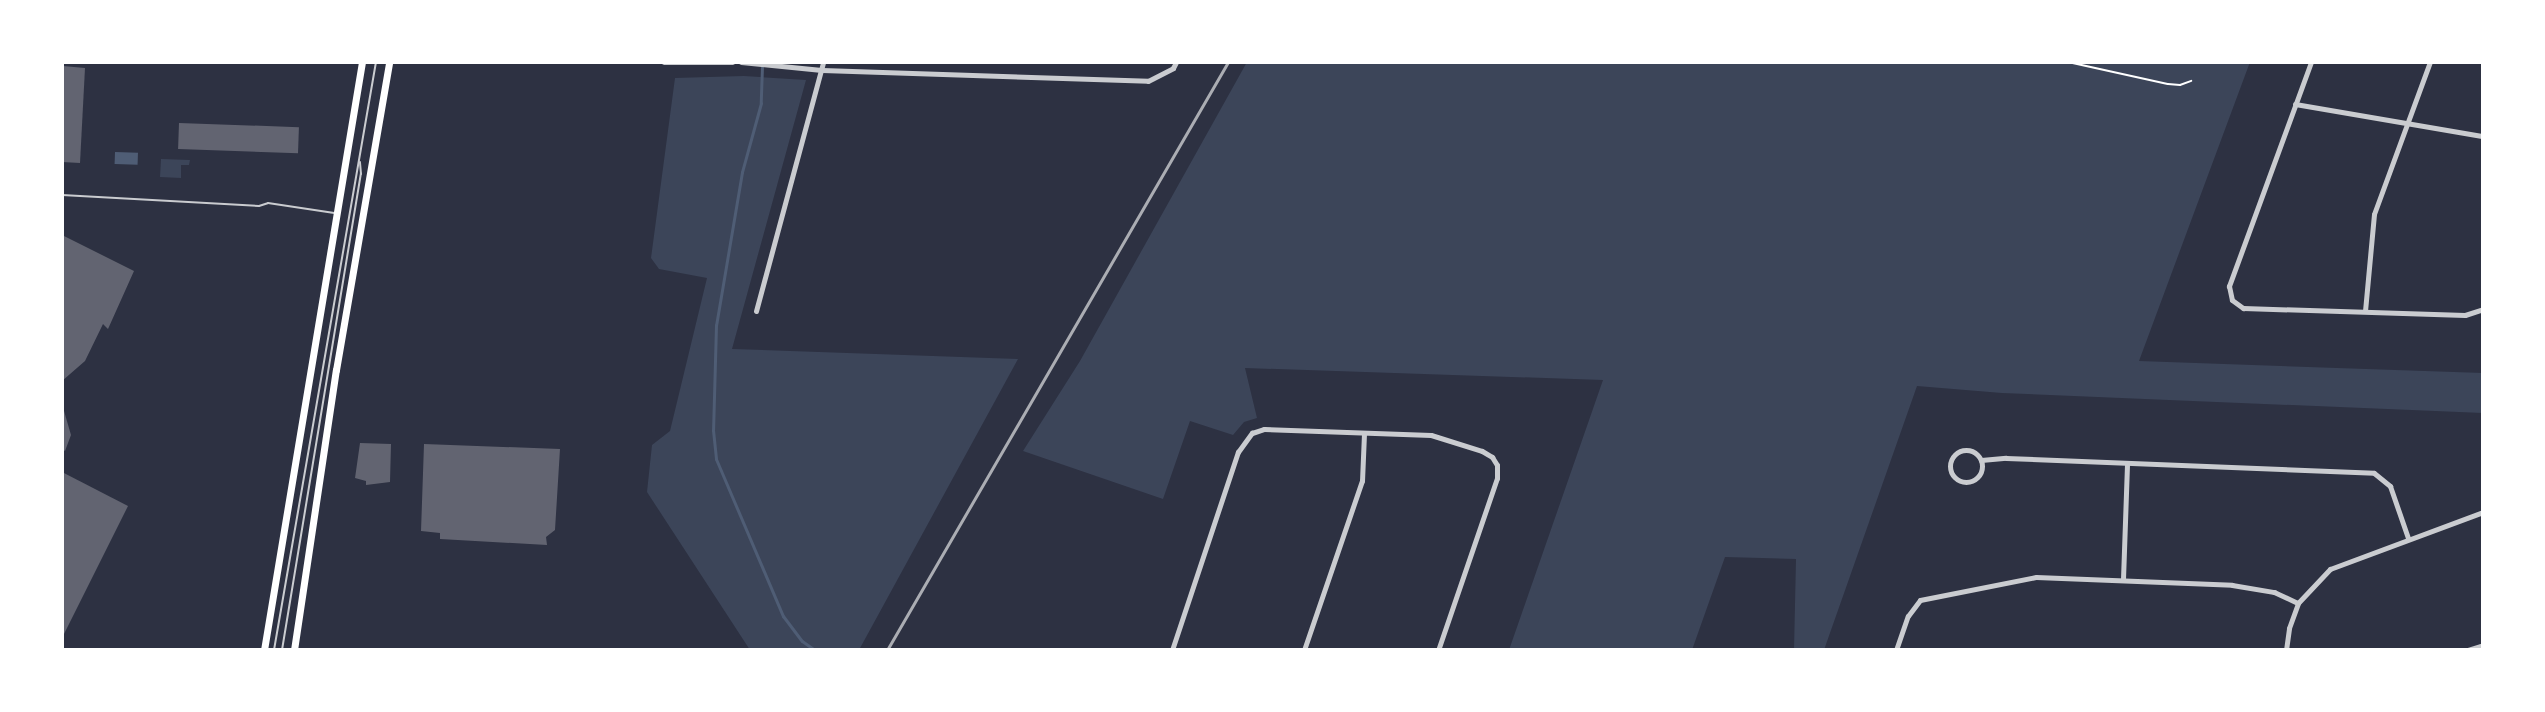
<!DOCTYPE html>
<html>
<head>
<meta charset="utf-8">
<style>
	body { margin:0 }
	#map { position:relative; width:2545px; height:712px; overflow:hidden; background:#2d3142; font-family:"Source Sans 3",sans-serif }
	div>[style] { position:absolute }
	.green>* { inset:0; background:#3c4559 }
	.water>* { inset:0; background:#4f5d75; transform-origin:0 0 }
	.stream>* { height:3px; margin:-1.5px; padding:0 1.5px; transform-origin:1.5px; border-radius:1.5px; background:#4f5d75 }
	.building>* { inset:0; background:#626471; transform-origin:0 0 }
	.path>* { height:2px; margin:-1px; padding:0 1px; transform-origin:1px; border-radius:1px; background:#fff }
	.service>* { height:2px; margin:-1px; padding:0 1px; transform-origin:1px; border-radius:1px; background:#caccd0 }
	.minor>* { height:5px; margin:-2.5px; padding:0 2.5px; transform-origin:2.5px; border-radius:2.5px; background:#caccd0 }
	.minor>.ring { margin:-2.5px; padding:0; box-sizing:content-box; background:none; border:5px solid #caccd0; border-radius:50% }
	.primary>* { height:7px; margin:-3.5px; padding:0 3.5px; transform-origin:3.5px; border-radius:3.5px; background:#fff }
	.rail>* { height:3px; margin:-1.5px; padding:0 1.5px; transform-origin:1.5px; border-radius:1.5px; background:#abadb3 }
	span { translate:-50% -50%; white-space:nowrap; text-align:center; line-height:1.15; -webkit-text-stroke:6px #fff; paint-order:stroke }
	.frame { position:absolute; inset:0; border:64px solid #fff; pointer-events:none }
</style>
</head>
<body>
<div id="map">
	<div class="green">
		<i style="clip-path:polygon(1247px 62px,2250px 62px,2139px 361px,2483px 373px,2483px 413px,2002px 393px,1917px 386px,1824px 650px,1794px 650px,1796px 559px,1725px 557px,1692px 650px,1509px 650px,1603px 380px,1245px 368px,1257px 418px,1244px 422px,1233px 435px,1190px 421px,1163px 499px,1023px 451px,1080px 361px)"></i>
		<i style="clip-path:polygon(744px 76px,806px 80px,732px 349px,1018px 359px,859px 650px,750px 650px,647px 492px,652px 445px,670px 431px,707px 278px,659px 269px,651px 258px,675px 78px)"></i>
		<i style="clip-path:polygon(161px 159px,190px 160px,189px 165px,181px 165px,181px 178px,160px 177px)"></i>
	</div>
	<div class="water">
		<i style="left:115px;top:152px;width:23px;height:12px;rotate:2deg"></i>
	</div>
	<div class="stream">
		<i style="left:762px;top:66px;width:37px;rotate:92deg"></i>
		<i style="left:761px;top:103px;width:72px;rotate:105.4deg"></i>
		<i style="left:742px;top:172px;width:155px;rotate:99.6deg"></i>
		<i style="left:716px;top:325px;width:105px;rotate:91.6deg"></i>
		<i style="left:713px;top:430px;width:29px;rotate:84deg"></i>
		<i style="left:716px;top:459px;width:171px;rotate:66.9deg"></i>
		<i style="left:783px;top:616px;width:31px;rotate:53deg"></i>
		<i style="left:802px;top:641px;width:16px;rotate:35deg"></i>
	</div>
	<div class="building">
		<i style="clip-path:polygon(63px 66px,85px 68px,80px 163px,62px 162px)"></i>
		<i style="left:179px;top:123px;width:120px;height:26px;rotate:2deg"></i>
		<i style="clip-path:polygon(62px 235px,134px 271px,108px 329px,103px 324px,85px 361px,62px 381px)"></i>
		<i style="clip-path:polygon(62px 404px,71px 435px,65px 451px,62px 449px)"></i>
		<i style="clip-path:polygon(360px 443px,391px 444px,390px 482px,366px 485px,366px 481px,355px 478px)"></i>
		<i style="clip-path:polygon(424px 444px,560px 449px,555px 530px,546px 537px,547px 545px,440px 539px,440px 533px,421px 531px)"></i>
		<i style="clip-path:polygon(62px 472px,128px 506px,62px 638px)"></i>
	</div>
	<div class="path">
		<i style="left:2068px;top:62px;width:102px;rotate:12.4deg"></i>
		<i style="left:2168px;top:84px;width:12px;rotate:5deg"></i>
		<i style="left:2180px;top:85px;width:12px;rotate:-20deg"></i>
	</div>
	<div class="service">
		<i style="left:62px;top:195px;width:197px;rotate:3.2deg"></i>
		<i style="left:259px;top:206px;width:9px;rotate:-18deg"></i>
		<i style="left:268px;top:203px;width:67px;rotate:8.6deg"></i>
		<i style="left:274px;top:650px;width:597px;rotate:-80.16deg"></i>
		<i style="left:282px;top:650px;width:483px;rotate:-80.6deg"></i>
		<i style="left:361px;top:174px;width:12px;rotate:-95deg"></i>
	</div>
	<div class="minor">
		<i style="left:664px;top:62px;width:68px"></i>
		<i style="left:741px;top:62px;width:81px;rotate:5.6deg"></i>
		<i style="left:822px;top:70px;width:326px;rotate:1.9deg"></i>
		<i style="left:1148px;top:81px;width:28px;rotate:-27deg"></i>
		<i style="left:1173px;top:68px;width:7px;rotate:-63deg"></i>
		<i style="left:2311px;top:62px;width:239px;rotate:110.1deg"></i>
		<i style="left:2229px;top:286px;width:14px;rotate:78deg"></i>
		<i style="left:2232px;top:300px;width:14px;rotate:36deg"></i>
		<i style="left:2243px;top:308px;width:222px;rotate:1.8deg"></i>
		<i style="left:2465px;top:315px;width:19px;rotate:-18deg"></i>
		<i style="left:2295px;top:104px;width:191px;rotate:9.7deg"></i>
		<i style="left:756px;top:311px;width:258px;rotate:-74.9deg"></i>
		<i style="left:2365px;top:311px;width:97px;rotate:-84.7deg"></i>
		<i style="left:2374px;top:214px;width:162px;rotate:-69.8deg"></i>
		<i class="ring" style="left:1950px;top:450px;width:27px;height:27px"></i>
		<i style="left:1981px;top:460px;width:25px;rotate:-5deg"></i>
		<i style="left:2006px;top:458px;width:368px;rotate:2.3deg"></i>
		<i style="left:2374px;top:473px;width:21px;rotate:39deg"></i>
		<i style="left:2390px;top:486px;width:55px;rotate:70.9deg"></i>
		<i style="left:2123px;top:579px;width:115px;rotate:-88deg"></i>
		<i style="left:1172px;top:650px;width:209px;rotate:-71.6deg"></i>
		<i style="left:1238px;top:452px;width:24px;rotate:-54deg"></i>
		<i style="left:1252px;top:433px;width:13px;rotate:-18deg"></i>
		<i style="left:1264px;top:429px;width:167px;rotate:2.1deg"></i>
		<i style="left:1431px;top:435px;width:53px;rotate:17.4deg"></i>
		<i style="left:1482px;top:451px;width:12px;rotate:31deg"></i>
		<i style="left:1492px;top:457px;width:9px;rotate:58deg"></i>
		<i style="left:1497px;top:465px;width:13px;rotate:90deg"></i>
		<i style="left:1497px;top:478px;width:182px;rotate:108.9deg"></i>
		<i style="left:1304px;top:650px;width:179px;rotate:-71.1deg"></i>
		<i style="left:1362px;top:481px;width:47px;rotate:-87.6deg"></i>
		<i style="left:1896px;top:650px;width:36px;rotate:-71deg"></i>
		<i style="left:1908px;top:616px;width:20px;rotate:-53deg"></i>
		<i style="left:1920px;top:600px;width:118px;rotate:-11.2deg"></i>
		<i style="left:2036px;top:577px;width:196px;rotate:2.3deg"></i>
		<i style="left:2232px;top:585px;width:43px;rotate:9.5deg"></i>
		<i style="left:2274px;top:592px;width:26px;rotate:25deg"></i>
		<i style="left:2286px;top:650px;width:22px;rotate:-82deg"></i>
		<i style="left:2289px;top:628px;width:27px;rotate:-70deg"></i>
		<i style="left:2298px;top:603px;width:47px;rotate:-46.7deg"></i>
		<i style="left:2330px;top:569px;width:163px;rotate:-20.4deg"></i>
		<i style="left:2468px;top:650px;width:16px;rotate:-18deg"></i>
	</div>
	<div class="primary">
		<i style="left:264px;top:650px;width:596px;rotate:-80.54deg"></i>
		<i style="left:294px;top:650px;width:283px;rotate:-81.5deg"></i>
		<i style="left:336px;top:370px;width:313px;rotate:-80.2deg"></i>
	</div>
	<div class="rail">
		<i style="left:887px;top:650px;width:680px;rotate:-59.89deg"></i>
	</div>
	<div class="frame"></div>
</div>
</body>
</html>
